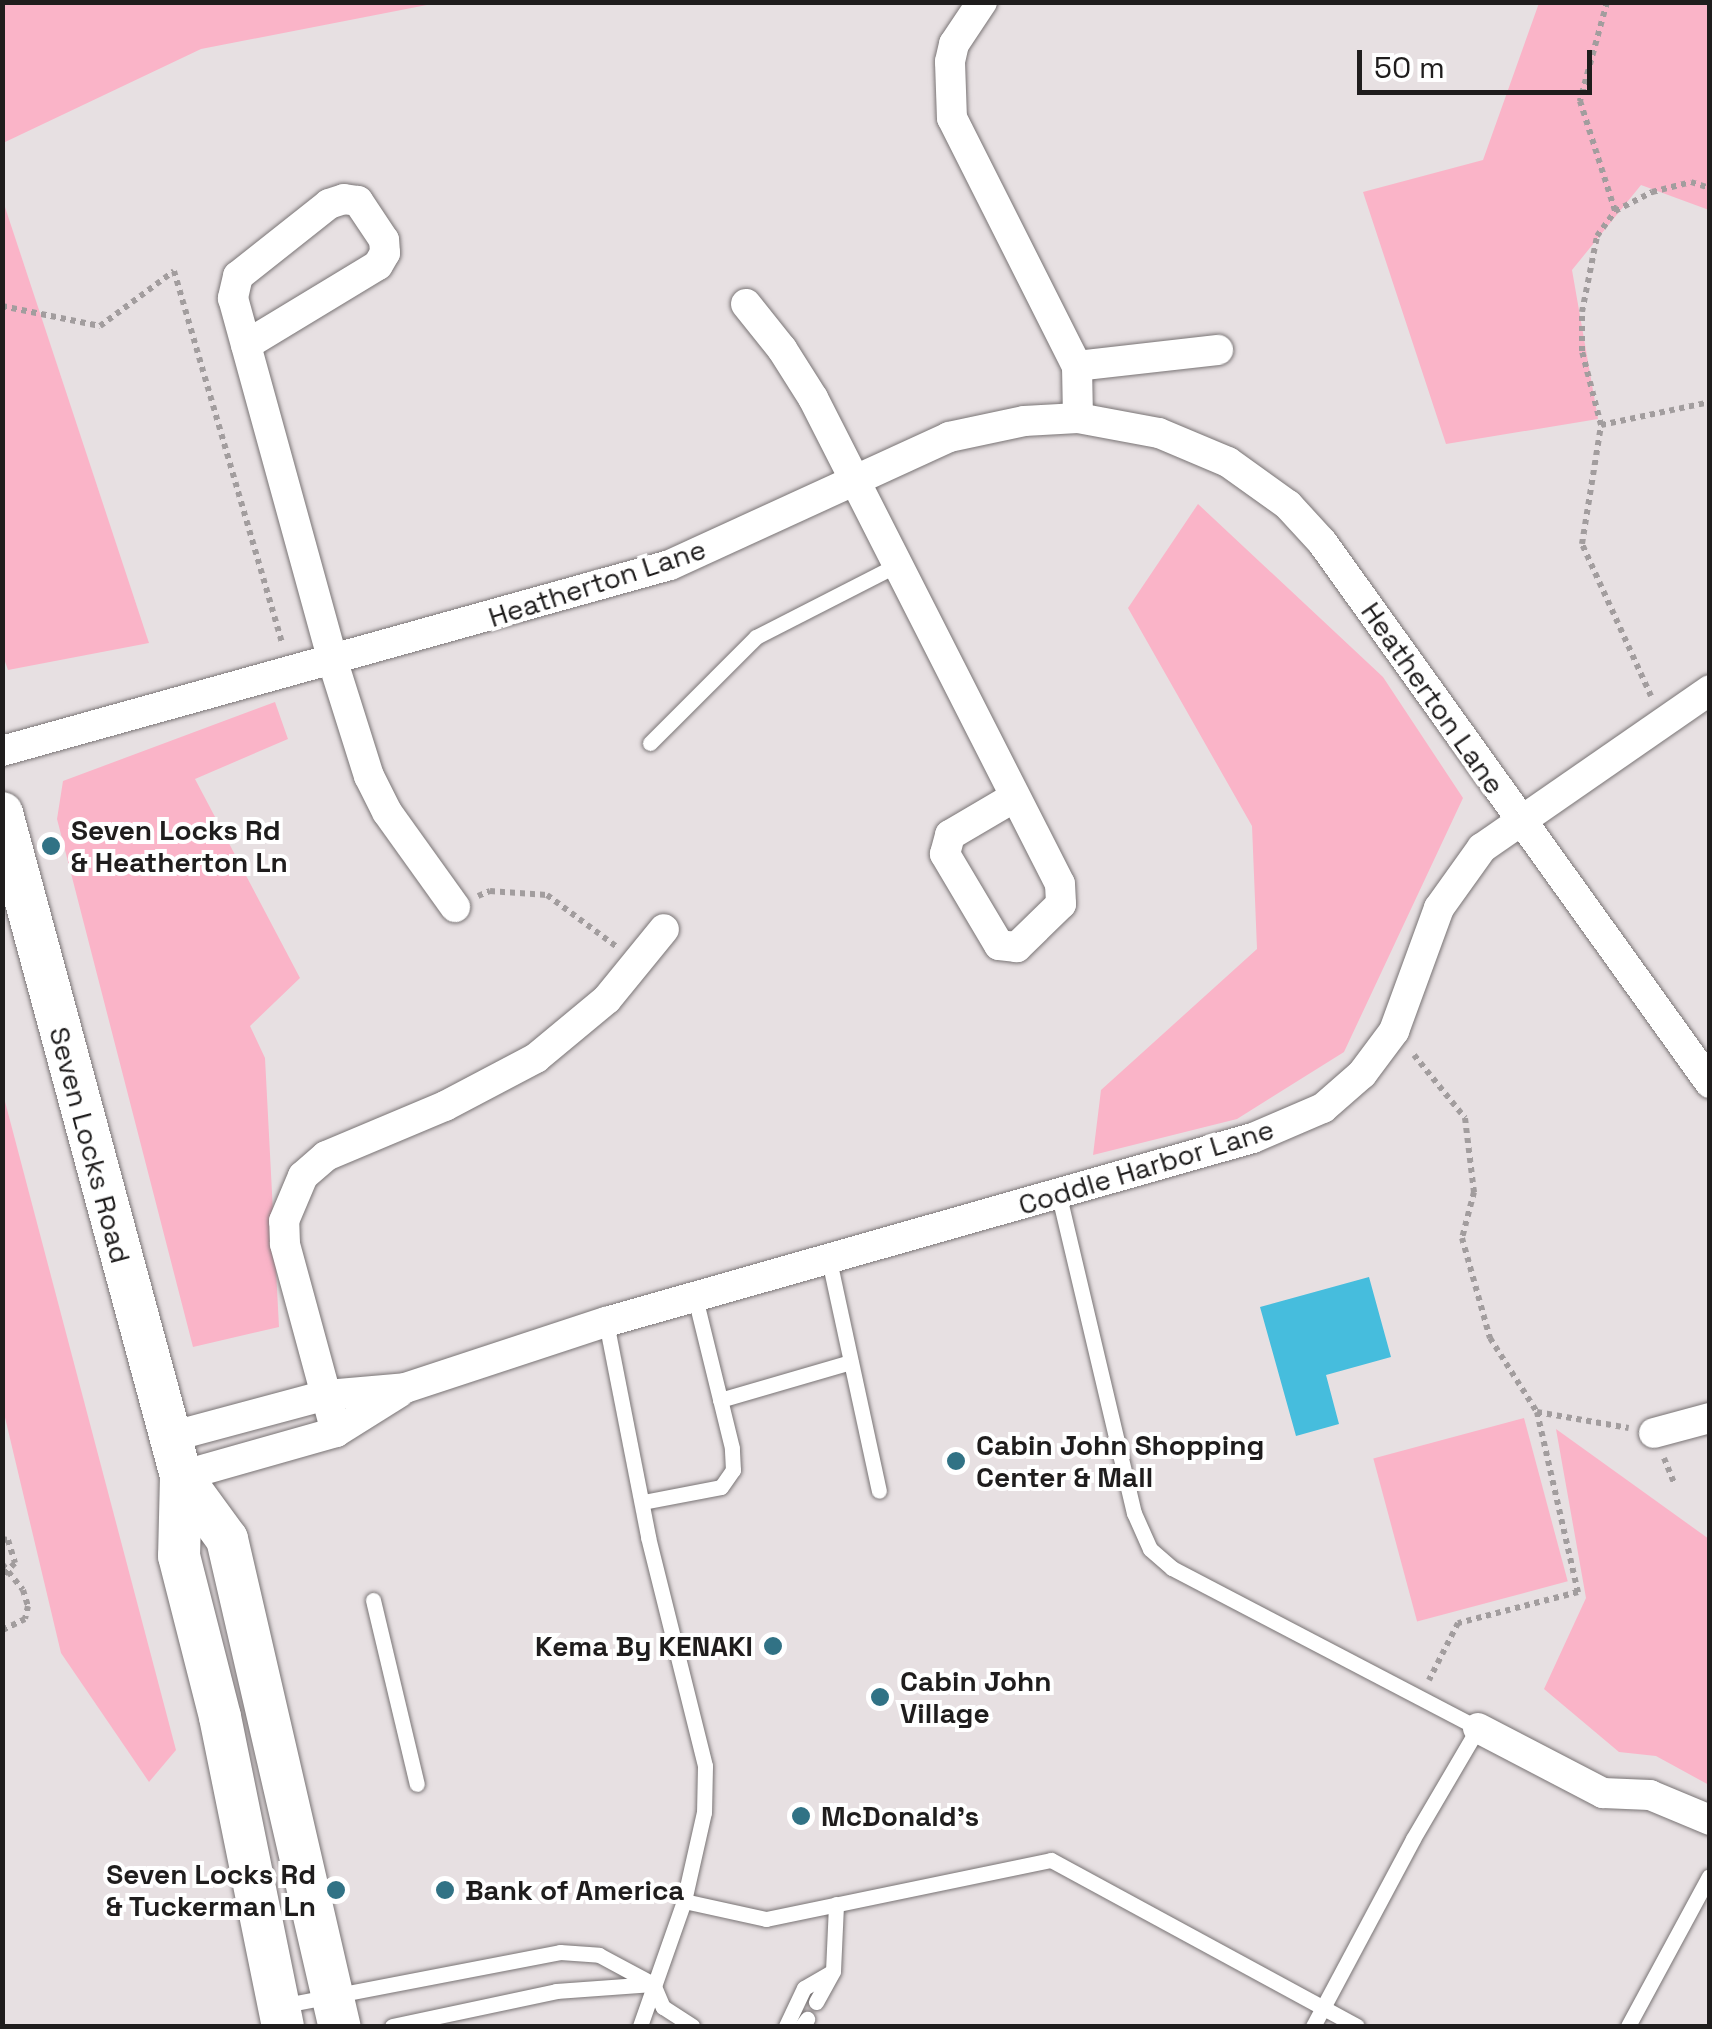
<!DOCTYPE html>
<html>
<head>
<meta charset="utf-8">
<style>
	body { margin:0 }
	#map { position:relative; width:1712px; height:2029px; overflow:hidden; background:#e7e0e2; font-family:"Space Grotesk",sans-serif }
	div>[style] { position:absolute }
	.green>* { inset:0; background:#fab4c8; transform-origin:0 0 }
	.water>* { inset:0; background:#46bddd }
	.path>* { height:6px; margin-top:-3px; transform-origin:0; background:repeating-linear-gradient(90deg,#a29d9e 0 5px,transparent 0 10px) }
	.roads { filter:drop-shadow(0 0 2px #797475) drop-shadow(0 0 2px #797475) }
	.service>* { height:15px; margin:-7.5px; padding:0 7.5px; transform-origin:7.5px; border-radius:7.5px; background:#fff }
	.minor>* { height:30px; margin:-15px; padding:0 15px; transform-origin:15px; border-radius:15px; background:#fff }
	.secondary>* { height:42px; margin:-21px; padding:0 21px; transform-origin:21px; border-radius:21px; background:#fff }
	.dots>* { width:28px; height:28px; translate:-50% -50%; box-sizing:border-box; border:5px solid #fff; border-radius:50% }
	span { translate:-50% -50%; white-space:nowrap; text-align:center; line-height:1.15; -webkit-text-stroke:8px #fff; paint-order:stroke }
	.street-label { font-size:28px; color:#1f1d1d }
	.poi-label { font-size:28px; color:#1f1d1d; font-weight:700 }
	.left { translate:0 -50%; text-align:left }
	.right { translate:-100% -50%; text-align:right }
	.frame { position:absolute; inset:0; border:5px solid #1f1d1d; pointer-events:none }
	.scale { position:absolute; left:1357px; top:50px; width:235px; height:45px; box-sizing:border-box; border:5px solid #1f1d1d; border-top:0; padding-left:12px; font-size:30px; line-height:35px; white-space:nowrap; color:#1f1d1d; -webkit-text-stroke:8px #fff; paint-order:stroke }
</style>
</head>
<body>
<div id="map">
	<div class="green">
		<i style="clip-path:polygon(2px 3px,3px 2px,437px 3px,201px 49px,3px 143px)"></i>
		<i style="clip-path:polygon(1539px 3px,1709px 3px,1709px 210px,1641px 185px,1572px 270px,1598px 419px,1446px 444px,1363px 192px,1483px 160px)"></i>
		<i style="clip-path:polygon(2px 198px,149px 643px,8px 670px,2px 653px)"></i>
		<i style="clip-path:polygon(1198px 504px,1383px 677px,1463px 798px,1344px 1052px,1237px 1119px,1093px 1155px,1101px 1090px,1257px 949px,1252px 826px,1128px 608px)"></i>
		<i style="clip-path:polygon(275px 702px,288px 739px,195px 779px,300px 978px,250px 1026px,265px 1058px,279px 1327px,193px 1347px,57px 819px,63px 781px)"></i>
		<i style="clip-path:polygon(3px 1094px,176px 1750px,149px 1782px,61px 1653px,3px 1409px)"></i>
		<i style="left:1524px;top:1418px;width:169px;height:156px;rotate:75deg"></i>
		<i style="clip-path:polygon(1556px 1429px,1709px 1539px,1709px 1785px,1656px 1756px,1619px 1752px,1544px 1689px,1586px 1598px)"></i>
	</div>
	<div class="water">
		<i style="clip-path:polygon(1369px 1277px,1391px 1357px,1326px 1375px,1339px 1424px,1296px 1436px,1260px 1307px)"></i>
	</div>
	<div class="path">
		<i style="left:1607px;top:2px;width:103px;rotate:105.3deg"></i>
		<i style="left:1580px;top:101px;width:115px;rotate:72.3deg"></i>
		<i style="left:2px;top:306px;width:100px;rotate:11.5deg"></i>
		<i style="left:100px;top:326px;width:92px;rotate:-36.6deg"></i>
		<i style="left:174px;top:271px;width:387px;rotate:73.8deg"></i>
		<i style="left:1601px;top:425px;width:111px;rotate:-11.9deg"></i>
		<i style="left:1651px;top:696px;width:167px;rotate:-114.4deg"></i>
		<i style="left:1582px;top:544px;width:121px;rotate:-80.9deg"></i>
		<i style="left:1601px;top:425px;width:76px;rotate:-104.4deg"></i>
		<i style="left:1582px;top:351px;width:39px;rotate:-90deg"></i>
		<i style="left:1582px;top:312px;width:77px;rotate:-78.8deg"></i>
		<i style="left:1597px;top:236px;width:31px;rotate:-54deg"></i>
		<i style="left:1615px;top:211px;width:42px;rotate:-27.2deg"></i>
		<i style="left:1652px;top:192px;width:40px;rotate:-14.4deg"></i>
		<i style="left:1691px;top:182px;width:20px;rotate:18deg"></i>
		<i style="left:478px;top:896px;width:13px;rotate:-23deg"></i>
		<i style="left:490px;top:891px;width:57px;rotate:4deg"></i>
		<i style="left:547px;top:895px;width:87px;rotate:36.6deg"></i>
		<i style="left:1414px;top:1055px;width:81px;rotate:51deg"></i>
		<i style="left:1465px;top:1118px;width:75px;rotate:83.1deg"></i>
		<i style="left:1474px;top:1192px;width:48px;rotate:104.6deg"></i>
		<i style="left:1462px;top:1238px;width:104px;rotate:74.4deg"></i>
		<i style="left:1490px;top:1338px;width:88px;rotate:57.6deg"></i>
		<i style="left:1537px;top:1412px;width:185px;rotate:77.2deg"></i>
		<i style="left:1578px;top:1592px;width:124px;rotate:165.5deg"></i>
		<i style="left:1458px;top:1623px;width:64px;rotate:117deg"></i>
		<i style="left:1537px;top:1412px;width:93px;rotate:9.9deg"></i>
		<i style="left:1664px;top:1458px;width:27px;rotate:68deg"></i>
		<i style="left:2px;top:1539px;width:6px;rotate:9deg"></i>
		<i style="left:8px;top:1540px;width:24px;rotate:73deg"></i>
		<i style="left:15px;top:1563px;width:18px;rotate:135deg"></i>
		<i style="left:2px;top:1564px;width:33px;rotate:51deg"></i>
		<i style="left:23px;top:1590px;width:17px;rotate:73deg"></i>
		<i style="left:28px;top:1606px;width:13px;rotate:103deg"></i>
		<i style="left:25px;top:1619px;width:25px;rotate:154deg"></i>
	</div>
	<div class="roads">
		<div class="service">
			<i style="left:650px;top:743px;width:150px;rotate:-45deg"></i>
			<i style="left:756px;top:637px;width:158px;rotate:-27.1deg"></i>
			<i style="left:1059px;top:1196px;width:326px;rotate:76.7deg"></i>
			<i style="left:1134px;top:1513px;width:39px;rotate:66deg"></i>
			<i style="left:1150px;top:1549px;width:29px;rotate:41deg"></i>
			<i style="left:1172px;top:1568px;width:345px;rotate:27.6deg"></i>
			<i style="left:1478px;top:1728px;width:129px;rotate:120.4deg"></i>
			<i style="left:1413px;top:1839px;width:212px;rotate:118.1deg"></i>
			<i style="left:829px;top:1260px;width:236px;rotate:77.8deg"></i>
			<i style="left:606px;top:1322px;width:219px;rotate:78.9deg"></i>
			<i style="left:648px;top:1537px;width:236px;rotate:76deg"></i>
			<i style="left:705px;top:1766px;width:46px;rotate:91.2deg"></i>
			<i style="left:704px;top:1812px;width:91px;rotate:102.7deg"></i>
			<i style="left:684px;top:1901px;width:133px;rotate:109.4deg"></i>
			<i style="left:720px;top:1400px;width:136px;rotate:-16.2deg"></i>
			<i style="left:643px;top:1502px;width:79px;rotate:-10.9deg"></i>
			<i style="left:721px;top:1487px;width:21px;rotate:-55deg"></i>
			<i style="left:733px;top:1470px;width:22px;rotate:-93deg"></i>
			<i style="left:732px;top:1448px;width:155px;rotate:-103.8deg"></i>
			<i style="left:373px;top:1600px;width:189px;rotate:76.6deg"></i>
			<i style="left:684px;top:1901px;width:84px;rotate:12.4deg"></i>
			<i style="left:766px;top:1919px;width:291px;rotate:-11.7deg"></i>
			<i style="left:1051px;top:1860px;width:348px;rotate:28.5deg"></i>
			<i style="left:816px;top:2002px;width:35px;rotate:-61deg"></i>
			<i style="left:833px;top:1971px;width:67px;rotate:-87.4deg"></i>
			<i style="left:280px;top:2006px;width:285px;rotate:-10.9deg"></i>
			<i style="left:560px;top:1952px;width:39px;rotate:4deg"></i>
			<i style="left:599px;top:1955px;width:61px;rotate:28.2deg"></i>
			<i style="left:653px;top:1984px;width:25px;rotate:67deg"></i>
			<i style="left:663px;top:2007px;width:35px;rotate:33deg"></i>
			<i style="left:392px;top:2026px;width:168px;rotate:-12deg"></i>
			<i style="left:556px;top:1991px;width:97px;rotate:-4.1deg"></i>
			<i style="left:786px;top:2026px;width:42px;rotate:-64.7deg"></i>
			<i style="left:804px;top:1988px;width:30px;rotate:-30deg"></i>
			<i style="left:802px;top:2026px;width:9px;rotate:-54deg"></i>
			<i style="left:1628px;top:2026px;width:170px;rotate:-61.6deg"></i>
		</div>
		<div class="minor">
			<i style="left:982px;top:2px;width:50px;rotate:123.7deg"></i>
			<i style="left:954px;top:44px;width:18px;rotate:103deg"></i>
			<i style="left:950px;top:62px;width:56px;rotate:88deg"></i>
			<i style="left:952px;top:118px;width:278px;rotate:63.3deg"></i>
			<i style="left:1077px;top:366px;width:52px;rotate:88.9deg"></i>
			<i style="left:746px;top:304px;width:58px;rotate:51.3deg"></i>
			<i style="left:782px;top:349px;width:58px;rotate:57.7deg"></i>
			<i style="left:813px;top:398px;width:545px;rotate:63.06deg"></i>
			<i style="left:1060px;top:884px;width:20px;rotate:87deg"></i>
			<i style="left:1061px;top:904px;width:62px;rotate:135.7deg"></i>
			<i style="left:1017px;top:947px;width:18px;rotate:-174deg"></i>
			<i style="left:999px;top:945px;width:106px;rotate:-120.7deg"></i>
			<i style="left:945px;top:854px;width:20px;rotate:-75deg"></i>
			<i style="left:950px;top:835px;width:73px;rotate:-30.4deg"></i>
			<i style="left:246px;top:345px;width:154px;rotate:-31.2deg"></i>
			<i style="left:378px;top:265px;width:14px;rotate:-60deg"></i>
			<i style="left:385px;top:253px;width:13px;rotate:-94deg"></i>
			<i style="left:384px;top:240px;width:47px;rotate:-123.7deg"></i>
			<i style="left:358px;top:201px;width:14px;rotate:-172deg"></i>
			<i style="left:344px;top:199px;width:16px;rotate:162deg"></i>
			<i style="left:329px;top:204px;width:116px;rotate:141.6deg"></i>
			<i style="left:238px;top:276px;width:23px;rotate:103deg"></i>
			<i style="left:233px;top:298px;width:377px;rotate:74.6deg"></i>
			<i style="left:333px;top:662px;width:120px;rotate:72.5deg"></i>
			<i style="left:369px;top:776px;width:40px;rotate:63.4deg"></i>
			<i style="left:387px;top:812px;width:117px;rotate:54.4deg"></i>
			<i style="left:1077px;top:366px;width:142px;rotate:-6.5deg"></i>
			<i style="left:2px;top:751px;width:693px;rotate:-15.56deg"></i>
			<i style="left:670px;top:565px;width:307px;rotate:-24.6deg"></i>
			<i style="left:949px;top:437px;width:77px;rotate:-12deg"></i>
			<i style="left:1024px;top:421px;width:54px;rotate:-3.2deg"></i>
			<i style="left:1078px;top:418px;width:82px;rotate:10.5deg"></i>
			<i style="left:1159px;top:433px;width:75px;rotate:22.8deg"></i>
			<i style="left:1228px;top:462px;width:74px;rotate:35.6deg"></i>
			<i style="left:1288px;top:505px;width:50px;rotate:47.4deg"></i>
			<i style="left:1322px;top:542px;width:666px;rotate:54.35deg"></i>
			<i style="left:336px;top:1432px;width:195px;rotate:-105.2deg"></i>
			<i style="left:285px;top:1244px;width:23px;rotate:-92deg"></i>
			<i style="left:284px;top:1221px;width:49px;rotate:-67.1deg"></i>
			<i style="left:303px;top:1176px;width:30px;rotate:-41deg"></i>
			<i style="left:326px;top:1156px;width:129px;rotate:-22.8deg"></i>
			<i style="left:445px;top:1106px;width:103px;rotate:-27.8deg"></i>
			<i style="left:536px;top:1058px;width:92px;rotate:-39.7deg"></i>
			<i style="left:607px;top:999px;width:90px;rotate:-50.8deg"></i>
			<i style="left:1654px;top:1433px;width:58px;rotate:-15deg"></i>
			<i style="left:170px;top:1437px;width:163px;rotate:-15deg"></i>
			<i style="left:327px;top:1395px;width:78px;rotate:-5.1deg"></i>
			<i style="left:405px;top:1388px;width:212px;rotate:-18.2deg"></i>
			<i style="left:606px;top:1322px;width:673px;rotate:-15.88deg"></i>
			<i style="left:1253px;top:1138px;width:76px;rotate:-23.2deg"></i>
			<i style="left:1323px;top:1108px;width:52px;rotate:-41.1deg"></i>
			<i style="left:1362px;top:1074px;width:54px;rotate:-53.3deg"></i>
			<i style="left:1394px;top:1031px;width:131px;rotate:-69.9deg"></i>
			<i style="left:1439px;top:908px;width:74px;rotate:-54.4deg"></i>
			<i style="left:1482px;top:848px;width:277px;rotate:-34.7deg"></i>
			<i style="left:181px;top:1476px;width:161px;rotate:-15.8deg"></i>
			<i style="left:336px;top:1432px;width:75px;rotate:-32deg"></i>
			<i style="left:1478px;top:1728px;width:141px;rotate:27.5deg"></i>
			<i style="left:1603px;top:1793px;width:47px;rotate:2.4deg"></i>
			<i style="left:1650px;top:1795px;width:65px;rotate:22.6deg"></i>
		</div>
		<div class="secondary">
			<i style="left:2px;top:813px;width:687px;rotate:74.89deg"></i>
			<i style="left:181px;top:1476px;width:80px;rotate:91.4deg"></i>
			<i style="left:179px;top:1556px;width:166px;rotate:75.7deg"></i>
			<i style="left:220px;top:1717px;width:315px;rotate:78.5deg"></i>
			<i style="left:181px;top:1476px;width:78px;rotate:53.9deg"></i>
			<i style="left:227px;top:1539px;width:500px;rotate:77deg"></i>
		</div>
	</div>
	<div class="dots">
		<i style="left:51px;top:846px;background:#317285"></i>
		<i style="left:956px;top:1461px;background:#317285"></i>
		<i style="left:773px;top:1646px;background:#317285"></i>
		<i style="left:880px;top:1697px;background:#317285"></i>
		<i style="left:801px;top:1816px;background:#317285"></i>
		<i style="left:336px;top:1890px;background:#317285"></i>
		<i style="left:445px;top:1890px;background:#317285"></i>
	</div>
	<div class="street-label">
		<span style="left:597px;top:583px;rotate:-18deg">Heatherton Lane</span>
		<span style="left:1433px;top:698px;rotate:55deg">Heatherton Lane</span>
		<span style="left:90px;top:1145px;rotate:75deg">Seven Locks Road</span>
		<span style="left:1146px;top:1167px;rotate:-17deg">Coddle Harbor Lane</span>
	</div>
	<div class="poi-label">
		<span class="left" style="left:71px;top:846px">Seven Locks Rd<br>&amp; Heatherton Ln</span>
		<span class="left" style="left:976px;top:1461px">Cabin John Shopping<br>Center &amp; Mall</span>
		<span class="right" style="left:753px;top:1646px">Kema By KENAKI</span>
		<span class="left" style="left:900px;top:1697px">Cabin John<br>Village</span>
		<span class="left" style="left:821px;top:1816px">McDonald's</span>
		<span class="right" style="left:316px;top:1890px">Seven Locks Rd<br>&amp; Tuckerman Ln</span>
		<span class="left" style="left:465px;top:1890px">Bank of America</span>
	</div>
	<div class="frame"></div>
	<div class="scale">50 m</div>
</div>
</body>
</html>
